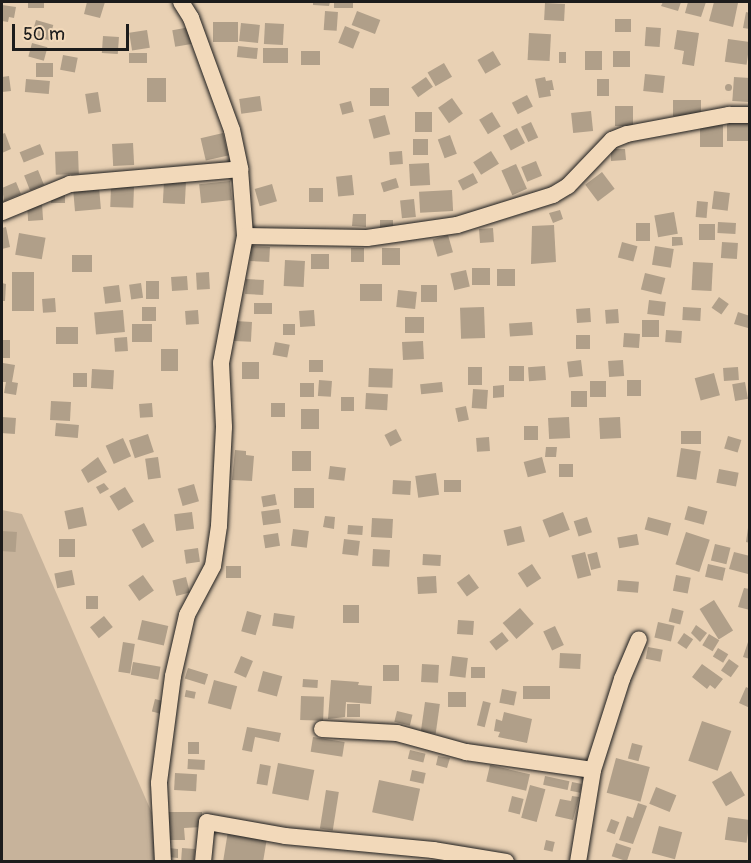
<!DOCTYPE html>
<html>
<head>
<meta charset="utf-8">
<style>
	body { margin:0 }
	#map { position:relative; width:751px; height:863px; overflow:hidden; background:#e9d1b4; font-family:Pangolin,sans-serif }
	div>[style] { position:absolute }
	.green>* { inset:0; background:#c7b39b }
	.building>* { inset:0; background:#b09f89; transform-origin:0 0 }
	.round { border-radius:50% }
	.roads { filter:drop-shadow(0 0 2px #1c1c1c) drop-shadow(0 0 2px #1c1c1c) }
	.minor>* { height:16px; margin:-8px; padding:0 8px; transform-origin:8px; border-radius:8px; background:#f2d9ba }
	span { translate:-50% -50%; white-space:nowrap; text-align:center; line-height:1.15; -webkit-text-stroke:5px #f2d9ba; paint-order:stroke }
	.frame { position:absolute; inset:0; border:3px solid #1c1c1c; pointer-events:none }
	.scale { position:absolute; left:12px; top:24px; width:117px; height:27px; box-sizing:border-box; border:3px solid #1c1c1c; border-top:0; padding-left:8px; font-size:18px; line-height:21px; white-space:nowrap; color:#1c1c1c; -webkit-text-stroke:4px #f2d9ba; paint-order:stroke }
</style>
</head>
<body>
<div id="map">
	<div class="green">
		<i style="clip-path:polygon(2px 510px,22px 514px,158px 827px,156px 861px,2px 861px)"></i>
	</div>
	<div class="building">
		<i style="left:28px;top:2px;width:16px;height:6px"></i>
		<i style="clip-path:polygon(87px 2px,105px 2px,100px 18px,84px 14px)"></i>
		<i style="clip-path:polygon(313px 2px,330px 2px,329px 6px,313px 5px)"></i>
		<i style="left:334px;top:2px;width:19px;height:6px"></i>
		<i style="clip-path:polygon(663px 2px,681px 2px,678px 11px,661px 6px)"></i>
		<i style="clip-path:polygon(688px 2px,706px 2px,701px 17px,685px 13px)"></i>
		<i style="clip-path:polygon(714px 2px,738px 3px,733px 27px,709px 21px)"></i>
		<i style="left:545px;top:3px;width:20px;height:17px;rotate:3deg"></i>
		<i style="clip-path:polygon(2px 5px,16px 7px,14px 18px,9px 17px,8px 22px,2px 21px)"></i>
		<i style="left:325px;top:11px;width:13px;height:19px;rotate:4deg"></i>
		<i style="left:357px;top:11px;width:25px;height:15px;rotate:21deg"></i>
		<i style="clip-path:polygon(746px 12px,750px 13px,750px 29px,743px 28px)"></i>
		<i style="left:631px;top:19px;width:13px;height:16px;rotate:90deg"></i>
		<i style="left:36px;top:20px;width:18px;height:16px;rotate:16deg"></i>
		<i style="left:213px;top:22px;width:25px;height:20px"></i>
		<i style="left:241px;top:23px;width:19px;height:18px;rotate:6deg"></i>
		<i style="left:265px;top:23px;width:19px;height:21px;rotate:3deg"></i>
		<i style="left:345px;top:26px;width:16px;height:18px;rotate:22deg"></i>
		<i style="left:190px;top:27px;width:17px;height:18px;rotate:80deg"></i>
		<i style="left:646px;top:27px;width:15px;height:19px;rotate:4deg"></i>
		<i style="left:147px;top:30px;width:18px;height:18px;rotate:81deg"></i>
		<i style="clip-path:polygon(677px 30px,699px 33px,694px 66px,682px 64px,684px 51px,674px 49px)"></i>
		<i style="left:529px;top:33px;width:22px;height:27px;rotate:3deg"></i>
		<i style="left:103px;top:36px;width:16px;height:17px;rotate:4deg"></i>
		<i style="left:728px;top:39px;width:22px;height:23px;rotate:8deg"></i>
		<i style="left:32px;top:43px;width:16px;height:14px;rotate:15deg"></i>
		<i style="left:238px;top:46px;width:20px;height:11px;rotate:6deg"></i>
		<i style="left:263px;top:48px;width:25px;height:15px"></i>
		<i style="left:301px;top:51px;width:19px;height:14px"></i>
		<i style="left:493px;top:51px;width:16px;height:18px;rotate:60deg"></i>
		<i style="left:585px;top:51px;width:17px;height:19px"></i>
		<i style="left:613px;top:51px;width:17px;height:16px"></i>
		<i style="left:559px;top:52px;width:7px;height:11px"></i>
		<i style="left:147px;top:53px;width:10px;height:18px;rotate:90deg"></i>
		<i style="left:63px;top:55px;width:15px;height:15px;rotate:11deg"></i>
		<i style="left:36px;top:63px;width:17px;height:14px"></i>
		<i style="left:444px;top:63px;width:16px;height:19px;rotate:60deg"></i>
		<i style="left:645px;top:74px;width:20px;height:17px;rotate:6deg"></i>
		<i style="clip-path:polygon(9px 76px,11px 91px,2px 92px,2px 77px)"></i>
		<i style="left:426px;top:77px;width:12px;height:18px;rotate:55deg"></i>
		<i style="clip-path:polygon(545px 77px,546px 81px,552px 80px,554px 90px,550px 90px,551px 96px,539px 98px,535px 79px)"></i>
		<i style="left:734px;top:77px;width:16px;height:24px;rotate:4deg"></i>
		<i style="left:147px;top:78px;width:19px;height:24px"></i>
		<i style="left:26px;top:79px;width:24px;height:13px;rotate:5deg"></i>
		<i style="left:597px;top:79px;width:12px;height:17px"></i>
		<i class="round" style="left:724.5px;top:83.5px;width:7px;height:7px"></i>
		<i style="left:370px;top:88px;width:19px;height:18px"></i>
		<i style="left:98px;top:92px;width:20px;height:13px;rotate:81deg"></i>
		<i style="left:527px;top:95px;width:13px;height:17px;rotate:63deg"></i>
		<i style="left:260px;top:96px;width:15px;height:21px;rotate:82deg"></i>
		<i style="left:452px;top:98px;width:19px;height:17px;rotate:55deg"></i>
		<i style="left:673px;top:100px;width:28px;height:16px"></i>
		<i style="left:351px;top:101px;width:11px;height:12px;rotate:75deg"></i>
		<i style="left:615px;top:106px;width:18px;height:20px"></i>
		<i style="left:591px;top:111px;width:20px;height:20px;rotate:84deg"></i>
		<i style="left:415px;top:112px;width:17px;height:20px"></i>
		<i style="left:492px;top:112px;width:17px;height:15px;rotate:59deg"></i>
		<i style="left:385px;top:115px;width:20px;height:17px;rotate:75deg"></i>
		<i style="left:531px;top:122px;width:17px;height:11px;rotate:65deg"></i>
		<i style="left:750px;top:122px;width:19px;height:23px;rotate:90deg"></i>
		<i style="left:700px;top:125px;width:23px;height:22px"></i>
		<i style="left:517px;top:128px;width:17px;height:16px;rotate:62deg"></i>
		<i style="clip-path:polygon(5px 133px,11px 149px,2px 153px,2px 134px)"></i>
		<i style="left:223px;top:133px;width:23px;height:23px;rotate:77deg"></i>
		<i style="left:450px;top:135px;width:20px;height:13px;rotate:70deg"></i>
		<i style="left:428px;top:139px;width:16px;height:15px;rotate:90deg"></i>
		<i style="left:133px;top:143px;width:22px;height:21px;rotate:87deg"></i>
		<i style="left:40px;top:144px;width:11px;height:22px;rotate:68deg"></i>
		<i style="clip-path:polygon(611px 149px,625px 149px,626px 160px,611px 161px)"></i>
		<i style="left:78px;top:151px;width:23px;height:23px;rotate:88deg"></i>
		<i style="left:402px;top:151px;width:13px;height:13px;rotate:86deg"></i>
		<i style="left:491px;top:151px;width:15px;height:21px;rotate:58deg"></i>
		<i style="left:536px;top:161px;width:16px;height:16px;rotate:68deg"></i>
		<i style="left:429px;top:163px;width:22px;height:20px;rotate:87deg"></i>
		<i style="left:516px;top:164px;width:27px;height:16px;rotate:66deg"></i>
		<i style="left:38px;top:170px;width:16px;height:15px;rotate:68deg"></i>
		<i style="left:602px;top:172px;width:21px;height:21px;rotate:53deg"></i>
		<i style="left:473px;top:173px;width:11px;height:17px;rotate:63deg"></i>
		<i style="left:352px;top:175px;width:20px;height:16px;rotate:84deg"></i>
		<i style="left:396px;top:178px;width:10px;height:16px;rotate:73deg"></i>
		<i style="left:164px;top:181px;width:22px;height:22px;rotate:3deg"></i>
		<i style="left:230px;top:181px;width:19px;height:31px;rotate:84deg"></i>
		<i style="clip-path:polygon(16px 182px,21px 194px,4px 201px,2px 188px)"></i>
		<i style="left:272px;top:184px;width:18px;height:18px;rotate:74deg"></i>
		<i style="left:111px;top:186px;width:23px;height:21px;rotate:2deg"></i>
		<i style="left:99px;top:187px;width:22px;height:26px;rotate:85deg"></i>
		<i style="left:309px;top:188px;width:14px;height:14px"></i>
		<i style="left:452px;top:190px;width:21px;height:33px;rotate:87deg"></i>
		<i style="left:714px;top:191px;width:16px;height:18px;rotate:7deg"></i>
		<i style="left:51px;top:195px;width:14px;height:8px"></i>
		<i style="left:414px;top:199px;width:18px;height:14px;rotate:84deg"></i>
		<i style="left:697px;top:201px;width:11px;height:16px;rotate:5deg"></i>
		<i style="left:42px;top:204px;width:16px;height:15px;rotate:86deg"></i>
		<i style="clip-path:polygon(560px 210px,563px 219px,553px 223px,549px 213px)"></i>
		<i style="left:674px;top:212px;width:22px;height:20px;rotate:80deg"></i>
		<i style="clip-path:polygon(353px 214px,366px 214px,366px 227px,352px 226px)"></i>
		<i style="left:393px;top:220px;width:12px;height:13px;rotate:90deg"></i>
		<i style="left:718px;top:222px;width:18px;height:11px;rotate:3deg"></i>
		<i style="left:636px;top:223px;width:14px;height:18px"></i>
		<i style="left:699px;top:224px;width:16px;height:16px"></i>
		<i style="clip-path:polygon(554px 225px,556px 262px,531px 264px,532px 226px)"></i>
		<i style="clip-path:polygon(6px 227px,10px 247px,2px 249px,2px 228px)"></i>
		<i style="left:493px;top:228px;width:14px;height:14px;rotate:86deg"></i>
		<i style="left:19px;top:233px;width:27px;height:22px;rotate:10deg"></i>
		<i style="left:448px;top:235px;width:18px;height:16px;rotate:74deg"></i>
		<i style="clip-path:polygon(672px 237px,682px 237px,683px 245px,672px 246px)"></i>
		<i style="left:622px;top:242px;width:16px;height:16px;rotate:15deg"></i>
		<i style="left:722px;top:242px;width:16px;height:16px;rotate:4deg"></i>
		<i style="left:251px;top:246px;width:19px;height:15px;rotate:3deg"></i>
		<i style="left:655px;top:246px;width:19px;height:19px;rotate:9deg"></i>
		<i style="left:351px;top:248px;width:13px;height:14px"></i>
		<i style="left:382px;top:248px;width:18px;height:17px"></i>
		<i style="left:329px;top:254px;width:15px;height:18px;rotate:90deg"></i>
		<i style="left:72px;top:255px;width:20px;height:17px"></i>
		<i style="left:285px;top:260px;width:20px;height:26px;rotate:3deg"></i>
		<i style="left:693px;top:262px;width:20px;height:28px;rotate:3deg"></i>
		<i style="left:472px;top:268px;width:18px;height:17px"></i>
		<i style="left:497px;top:269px;width:18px;height:17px"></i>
		<i style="left:466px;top:270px;width:17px;height:16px;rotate:77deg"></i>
		<i style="left:12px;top:272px;width:22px;height:39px"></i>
		<i style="left:209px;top:272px;width:17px;height:13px;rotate:87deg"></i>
		<i style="left:645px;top:273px;width:21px;height:17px;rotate:14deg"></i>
		<i style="left:187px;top:276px;width:14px;height:16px;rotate:86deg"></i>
		<i style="left:246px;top:279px;width:18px;height:15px;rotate:3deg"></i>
		<i style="left:146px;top:281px;width:13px;height:18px"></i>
		<i style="clip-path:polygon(2px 283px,6px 284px,5px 301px,2px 301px)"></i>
		<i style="left:141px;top:283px;width:15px;height:12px;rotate:82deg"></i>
		<i style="left:360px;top:284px;width:22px;height:17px"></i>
		<i style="left:119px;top:285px;width:17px;height:16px;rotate:83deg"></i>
		<i style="left:437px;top:285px;width:17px;height:16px;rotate:90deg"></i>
		<i style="left:398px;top:290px;width:19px;height:17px;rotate:6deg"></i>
		<i style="left:719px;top:297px;width:12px;height:13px;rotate:35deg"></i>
		<i style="left:55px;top:298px;width:14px;height:13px;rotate:86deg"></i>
		<i style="left:649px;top:300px;width:17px;height:14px;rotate:7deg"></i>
		<i style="left:254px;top:303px;width:18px;height:11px"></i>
		<i style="left:142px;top:307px;width:14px;height:14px"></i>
		<i style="left:484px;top:307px;width:31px;height:24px;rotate:88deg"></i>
		<i style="left:683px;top:307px;width:18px;height:13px;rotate:3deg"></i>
		<i style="left:590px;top:308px;width:14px;height:14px;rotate:86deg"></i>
		<i style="left:618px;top:309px;width:14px;height:13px;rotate:86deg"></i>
		<i style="left:123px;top:310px;width:22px;height:29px;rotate:85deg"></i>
		<i style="left:198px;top:310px;width:14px;height:13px;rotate:86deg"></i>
		<i style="left:314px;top:310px;width:16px;height:15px;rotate:86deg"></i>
		<i style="clip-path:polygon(738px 312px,750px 316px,748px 328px,734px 324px)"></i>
		<i style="left:405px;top:317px;width:19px;height:16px"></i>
		<i style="left:642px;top:320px;width:17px;height:17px"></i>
		<i style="left:235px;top:321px;width:17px;height:20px;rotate:3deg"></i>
		<i style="left:532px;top:322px;width:13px;height:23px;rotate:86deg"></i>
		<i style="left:132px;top:324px;width:20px;height:18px"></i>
		<i style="left:283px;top:324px;width:12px;height:11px"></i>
		<i style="left:56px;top:327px;width:22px;height:17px"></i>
		<i style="left:666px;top:330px;width:16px;height:12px;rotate:4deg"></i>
		<i style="left:624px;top:333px;width:16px;height:14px;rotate:4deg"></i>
		<i style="left:576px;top:335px;width:14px;height:14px"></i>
		<i style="left:127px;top:337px;width:14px;height:13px;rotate:86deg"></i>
		<i style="left:2px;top:340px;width:8px;height:18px"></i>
		<i style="left:423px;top:341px;width:18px;height:21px;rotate:87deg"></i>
		<i style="left:275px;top:342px;width:15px;height:13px;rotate:11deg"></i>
		<i style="left:161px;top:349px;width:17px;height:22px"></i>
		<i style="left:323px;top:360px;width:12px;height:14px;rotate:90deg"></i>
		<i style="left:581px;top:360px;width:16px;height:14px;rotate:83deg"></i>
		<i style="left:623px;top:360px;width:16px;height:15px;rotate:86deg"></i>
		<i style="left:259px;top:362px;width:17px;height:17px;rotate:90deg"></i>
		<i style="clip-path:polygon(3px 363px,15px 365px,12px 382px,18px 383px,16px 395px,4px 393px,6px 382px,2px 382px)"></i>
		<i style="left:509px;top:366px;width:15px;height:15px"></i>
		<i style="left:545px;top:366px;width:14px;height:17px;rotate:86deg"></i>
		<i style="left:468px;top:367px;width:14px;height:18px"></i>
		<i style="left:738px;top:367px;width:13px;height:15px;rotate:86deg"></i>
		<i style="left:369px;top:368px;width:24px;height:19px;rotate:2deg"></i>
		<i style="left:92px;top:369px;width:22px;height:19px;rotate:3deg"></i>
		<i style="left:73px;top:373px;width:14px;height:14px"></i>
		<i style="left:714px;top:373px;width:23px;height:20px;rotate:75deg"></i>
		<i style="left:319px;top:380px;width:13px;height:16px;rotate:4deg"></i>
		<i style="left:627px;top:380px;width:14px;height:16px"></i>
		<i style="left:590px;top:381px;width:16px;height:16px"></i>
		<i style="left:442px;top:382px;width:10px;height:22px;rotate:84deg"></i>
		<i style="left:745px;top:382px;width:17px;height:13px;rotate:80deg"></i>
		<i style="left:314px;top:383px;width:14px;height:14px;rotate:90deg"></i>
		<i style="clip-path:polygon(504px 385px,504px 397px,493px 398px,493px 386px)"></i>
		<i style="left:473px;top:389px;width:15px;height:19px;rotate:4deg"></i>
		<i style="left:571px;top:391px;width:16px;height:16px"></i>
		<i style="left:366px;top:393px;width:22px;height:16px;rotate:3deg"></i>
		<i style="left:341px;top:397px;width:13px;height:14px"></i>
		<i style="left:51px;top:401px;width:20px;height:19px;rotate:3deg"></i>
		<i style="left:152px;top:403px;width:14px;height:13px;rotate:86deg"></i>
		<i style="left:285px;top:403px;width:14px;height:14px;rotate:90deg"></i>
		<i style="left:466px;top:406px;width:14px;height:11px;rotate:78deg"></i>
		<i style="left:301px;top:409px;width:18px;height:20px"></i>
		<i style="left:2px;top:417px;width:14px;height:16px;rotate:4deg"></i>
		<i style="left:569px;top:417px;width:21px;height:21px;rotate:87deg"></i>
		<i style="left:620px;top:417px;width:21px;height:21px;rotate:87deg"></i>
		<i style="left:56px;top:423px;width:23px;height:13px;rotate:5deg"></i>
		<i style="left:524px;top:426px;width:14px;height:14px"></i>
		<i style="left:396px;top:429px;width:13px;height:13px;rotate:63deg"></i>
		<i style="left:701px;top:431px;width:13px;height:20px;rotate:90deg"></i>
		<i style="left:148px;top:434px;width:19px;height:20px;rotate:72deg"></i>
		<i style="left:728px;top:436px;width:14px;height:13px;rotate:17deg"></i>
		<i style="left:489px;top:437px;width:14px;height:13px;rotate:86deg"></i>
		<i style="left:123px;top:438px;width:20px;height:19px;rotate:66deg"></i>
		<i style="clip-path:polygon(546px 447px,557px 447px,556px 457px,545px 457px)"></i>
		<i style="left:681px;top:448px;width:20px;height:29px;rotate:9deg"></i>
		<i style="clip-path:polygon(235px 450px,246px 451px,246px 455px,254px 456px,252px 481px,232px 480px)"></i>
		<i style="left:292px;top:451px;width:19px;height:20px"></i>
		<i style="clip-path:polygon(98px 457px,107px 472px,88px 483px,81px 470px)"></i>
		<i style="left:158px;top:457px;width:21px;height:13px;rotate:82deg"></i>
		<i style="left:542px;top:457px;width:16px;height:19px;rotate:75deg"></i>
		<i style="left:573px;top:464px;width:13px;height:14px;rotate:90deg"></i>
		<i style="left:330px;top:466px;width:16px;height:13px;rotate:7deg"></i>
		<i style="left:719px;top:469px;width:20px;height:14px;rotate:11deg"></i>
		<i style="left:436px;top:473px;width:22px;height:21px;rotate:82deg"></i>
		<i style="left:393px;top:480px;width:18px;height:14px;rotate:3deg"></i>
		<i style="left:444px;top:480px;width:17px;height:12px"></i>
		<i style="clip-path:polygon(104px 483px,109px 489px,100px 494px,96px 487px)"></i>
		<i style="left:194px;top:484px;width:18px;height:17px;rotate:74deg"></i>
		<i style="left:125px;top:487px;width:17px;height:18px;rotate:59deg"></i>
		<i style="left:294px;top:488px;width:20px;height:20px"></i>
		<i style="left:275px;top:494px;width:11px;height:14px;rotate:80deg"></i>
		<i style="left:688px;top:506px;width:20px;height:14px;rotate:15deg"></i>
		<i style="left:83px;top:507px;width:19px;height:19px;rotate:78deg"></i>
		<i style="left:279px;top:509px;width:14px;height:18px;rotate:82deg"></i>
		<i style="left:192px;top:512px;width:17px;height:18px;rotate:83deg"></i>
		<i style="left:563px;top:512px;width:19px;height:22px;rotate:69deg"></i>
		<i style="clip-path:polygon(325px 516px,335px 517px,334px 529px,323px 527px)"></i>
		<i style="left:587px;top:517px;width:16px;height:14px;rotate:72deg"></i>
		<i style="left:648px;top:517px;width:24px;height:13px;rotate:15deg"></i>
		<i style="left:372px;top:518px;width:21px;height:19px;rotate:3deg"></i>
		<i style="left:144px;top:523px;width:21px;height:14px;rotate:61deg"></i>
		<i style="left:348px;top:525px;width:15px;height:9px;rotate:4deg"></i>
		<i style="left:521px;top:526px;width:16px;height:18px;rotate:76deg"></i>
		<i style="clip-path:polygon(748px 528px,750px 528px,750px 543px,746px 542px)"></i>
		<i style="left:293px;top:529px;width:16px;height:17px;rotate:7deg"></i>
		<i style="left:2px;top:531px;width:15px;height:20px;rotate:4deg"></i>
		<i style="left:686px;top:532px;width:25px;height:34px;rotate:18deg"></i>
		<i style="left:278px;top:533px;width:13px;height:15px;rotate:81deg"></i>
		<i style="left:637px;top:534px;width:11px;height:20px;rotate:80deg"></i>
		<i style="left:59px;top:539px;width:16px;height:18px"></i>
		<i style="left:344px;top:539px;width:16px;height:15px;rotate:7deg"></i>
		<i style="left:715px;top:544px;width:16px;height:17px;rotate:14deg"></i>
		<i style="left:198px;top:548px;width:14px;height:14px;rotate:82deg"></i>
		<i style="left:373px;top:549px;width:17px;height:17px;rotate:3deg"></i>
		<i style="left:585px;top:552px;width:24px;height:14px;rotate:75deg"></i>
		<i style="left:597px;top:552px;width:16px;height:10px;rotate:76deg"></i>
		<i style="clip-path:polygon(734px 552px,750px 556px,748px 574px,729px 569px)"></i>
		<i style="left:423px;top:554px;width:18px;height:11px;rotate:3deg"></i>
		<i style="left:532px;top:564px;width:17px;height:17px;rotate:57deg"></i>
		<i style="left:708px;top:564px;width:18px;height:13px;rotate:13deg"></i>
		<i style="left:226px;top:566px;width:15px;height:12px"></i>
		<i style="left:72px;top:570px;width:15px;height:18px;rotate:79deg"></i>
		<i style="left:469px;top:574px;width:17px;height:15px;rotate:54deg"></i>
		<i style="left:143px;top:575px;width:19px;height:18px;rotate:55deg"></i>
		<i style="left:676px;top:575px;width:15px;height:16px;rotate:11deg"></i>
		<i style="left:436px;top:576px;width:17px;height:19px;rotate:87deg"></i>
		<i style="left:186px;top:577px;width:16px;height:14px;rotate:76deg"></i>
		<i style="left:618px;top:580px;width:21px;height:11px;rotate:5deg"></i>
		<i style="clip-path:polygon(744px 588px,750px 589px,750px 610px,738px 607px)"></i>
		<i style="left:86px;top:596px;width:12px;height:13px"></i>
		<i style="left:714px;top:600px;width:36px;height:17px;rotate:58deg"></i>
		<i style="left:343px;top:605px;width:16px;height:18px"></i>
		<i style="left:520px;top:608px;width:21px;height:23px;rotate:49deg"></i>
		<i style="left:672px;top:608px;width:12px;height:14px;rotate:14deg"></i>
		<i style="left:247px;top:611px;width:15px;height:21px;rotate:16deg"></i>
		<i style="left:274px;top:613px;width:21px;height:13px;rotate:8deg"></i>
		<i style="left:104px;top:616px;width:14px;height:18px;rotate:51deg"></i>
		<i style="left:142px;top:620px;width:27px;height:20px;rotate:13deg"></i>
		<i style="left:458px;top:620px;width:16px;height:14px;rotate:4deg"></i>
		<i style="left:658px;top:622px;width:17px;height:16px;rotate:13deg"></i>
		<i style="clip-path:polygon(696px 625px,707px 633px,700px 642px,691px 633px)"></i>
		<i style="left:555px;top:626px;width:21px;height:13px;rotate:65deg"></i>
		<i style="left:502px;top:632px;width:11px;height:16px;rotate:52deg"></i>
		<i style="left:684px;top:633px;width:11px;height:12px;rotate:34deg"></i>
		<i style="left:709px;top:634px;width:12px;height:13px;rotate:31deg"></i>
		<i style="clip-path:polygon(749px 639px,750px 639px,750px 659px,743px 657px)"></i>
		<i style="left:123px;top:642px;width:12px;height:30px;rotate:9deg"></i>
		<i style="left:648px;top:647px;width:15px;height:12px;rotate:11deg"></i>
		<i style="left:718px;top:648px;width:12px;height:10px;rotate:31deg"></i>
		<i style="left:560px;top:653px;width:21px;height:15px;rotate:3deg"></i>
		<i style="left:241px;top:656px;width:13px;height:18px;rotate:23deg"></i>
		<i style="left:452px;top:656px;width:16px;height:20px;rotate:7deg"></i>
		<i style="left:729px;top:659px;width:12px;height:14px;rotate:35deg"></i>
		<i style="left:133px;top:662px;width:28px;height:13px;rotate:10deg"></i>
		<i style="left:422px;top:664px;width:17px;height:18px;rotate:3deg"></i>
		<i style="clip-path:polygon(702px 664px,723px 679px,715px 689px,710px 685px,707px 689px,692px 677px)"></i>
		<i style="left:383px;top:665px;width:16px;height:16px"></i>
		<i style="left:485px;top:667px;width:11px;height:14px;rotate:90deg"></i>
		<i style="left:188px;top:668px;width:21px;height:11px;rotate:17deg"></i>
		<i style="left:263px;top:671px;width:20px;height:21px;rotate:15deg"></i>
		<i style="left:303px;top:679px;width:15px;height:8px;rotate:4deg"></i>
		<i style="left:214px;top:680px;width:24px;height:24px;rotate:15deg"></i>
		<i style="clip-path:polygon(331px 680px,359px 682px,358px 685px,372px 686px,371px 704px,346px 702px,345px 717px,328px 719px)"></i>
		<i style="left:523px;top:686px;width:27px;height:13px"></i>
		<i style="clip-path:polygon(746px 687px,750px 689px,750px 708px,739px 703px)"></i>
		<i style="left:502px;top:689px;width:15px;height:14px;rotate:11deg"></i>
		<i style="left:186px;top:690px;width:10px;height:7px;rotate:11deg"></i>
		<i style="left:448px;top:692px;width:18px;height:15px"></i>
		<i style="left:301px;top:696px;width:23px;height:24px;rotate:2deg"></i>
		<i style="left:155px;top:699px;width:8px;height:13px;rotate:14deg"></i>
		<i style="left:483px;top:701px;width:8px;height:25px;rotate:14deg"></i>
		<i style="left:425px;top:702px;width:15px;height:30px;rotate:8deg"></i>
		<i style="left:347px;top:704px;width:13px;height:13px"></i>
		<i style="left:397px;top:711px;width:16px;height:11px;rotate:14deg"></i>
		<i style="clip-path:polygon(504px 712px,532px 719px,527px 743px,498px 737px,500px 732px,494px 731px,496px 719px,502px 721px)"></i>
		<i style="left:702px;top:721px;width:31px;height:42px;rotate:19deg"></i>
		<i style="clip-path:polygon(247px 727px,281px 733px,279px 742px,255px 737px,252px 752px,242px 750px)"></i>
		<i style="left:313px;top:737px;width:32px;height:15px;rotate:9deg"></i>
		<i style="left:188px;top:742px;width:11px;height:12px"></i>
		<i style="left:632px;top:743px;width:11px;height:16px;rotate:15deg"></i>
		<i style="left:410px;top:750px;width:16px;height:9px;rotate:14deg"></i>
		<i style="clip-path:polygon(438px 756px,450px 758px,447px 768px,436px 765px)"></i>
		<i style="left:616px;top:758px;width:35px;height:36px;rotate:15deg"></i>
		<i style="left:188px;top:759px;width:17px;height:10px;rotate:3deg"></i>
		<i style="left:278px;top:763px;width:37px;height:31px;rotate:11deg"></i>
		<i style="left:260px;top:764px;width:11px;height:20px;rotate:10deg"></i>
		<i style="left:490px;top:765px;width:41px;height:17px;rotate:13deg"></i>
		<i style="left:412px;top:770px;width:14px;height:11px;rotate:12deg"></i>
		<i style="left:731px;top:771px;width:28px;height:22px;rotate:60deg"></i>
		<i style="left:175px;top:773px;width:22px;height:17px;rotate:3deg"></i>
		<i style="left:545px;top:776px;width:25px;height:9px;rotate:12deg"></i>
		<i style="left:379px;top:780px;width:42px;height:33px;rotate:12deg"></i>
		<i style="left:572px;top:782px;width:10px;height:9px;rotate:11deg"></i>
		<i style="left:530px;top:785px;width:16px;height:34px;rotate:15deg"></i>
		<i style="left:656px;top:787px;width:22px;height:18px;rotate:22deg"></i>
		<i style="left:326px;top:790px;width:13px;height:39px;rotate:9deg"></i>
		<i style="left:512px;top:796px;width:12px;height:16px;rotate:14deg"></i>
		<i style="clip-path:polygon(572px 796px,579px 797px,573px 820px,555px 816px,560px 799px,571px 801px)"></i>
		<i style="clip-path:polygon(638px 803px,647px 806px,633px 844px,619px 840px,627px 816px,633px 818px)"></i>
		<i style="clip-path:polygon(168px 812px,202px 812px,203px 827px,184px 828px,185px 840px,168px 840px)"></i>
		<i style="left:728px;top:817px;width:22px;height:23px;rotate:8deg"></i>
		<i style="left:611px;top:819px;width:9px;height:13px;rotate:21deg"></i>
		<i style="left:659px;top:826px;width:24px;height:28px;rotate:15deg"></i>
		<i style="clip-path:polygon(228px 831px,267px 838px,263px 862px,223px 862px)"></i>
		<i style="left:546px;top:840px;width:9px;height:10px;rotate:13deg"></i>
		<i style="left:616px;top:843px;width:16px;height:14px;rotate:18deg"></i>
		<i style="clip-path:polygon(168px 848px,178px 849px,178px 858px,168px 857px)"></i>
		<i style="left:182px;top:848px;width:13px;height:14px;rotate:4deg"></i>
	</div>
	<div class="roads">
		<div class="minor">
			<i style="left:181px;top:2px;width:19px;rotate:58deg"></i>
			<i style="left:191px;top:18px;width:119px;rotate:69.9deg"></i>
			<i style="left:232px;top:130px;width:40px;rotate:78deg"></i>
			<i style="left:2px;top:212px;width:74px;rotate:-22.4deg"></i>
			<i style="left:70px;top:184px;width:171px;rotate:-5deg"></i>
			<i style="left:240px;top:169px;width:67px;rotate:85.7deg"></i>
			<i style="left:245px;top:236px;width:129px;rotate:100.7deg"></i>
			<i style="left:221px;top:363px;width:64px;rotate:87.3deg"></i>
			<i style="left:224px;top:427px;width:99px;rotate:92.9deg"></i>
			<i style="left:219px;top:526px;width:40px;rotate:98.5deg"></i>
			<i style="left:213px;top:566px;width:55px;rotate:118deg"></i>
			<i style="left:187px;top:615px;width:63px;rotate:102.9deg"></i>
			<i style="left:173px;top:676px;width:108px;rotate:97.5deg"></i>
			<i style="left:159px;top:783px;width:79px;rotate:87.1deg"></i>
			<i style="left:245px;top:236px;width:122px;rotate:0.9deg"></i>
			<i style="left:367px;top:238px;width:91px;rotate:-8.2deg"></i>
			<i style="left:457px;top:225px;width:101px;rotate:-17.4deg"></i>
			<i style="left:553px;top:195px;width:17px;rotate:-31deg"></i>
			<i style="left:568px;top:186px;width:64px;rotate:-46.3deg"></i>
			<i style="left:612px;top:140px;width:16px;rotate:-22deg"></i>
			<i style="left:627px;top:134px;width:104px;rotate:-10.6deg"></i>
			<i style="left:729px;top:115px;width:21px"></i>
			<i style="left:322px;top:729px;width:75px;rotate:3.1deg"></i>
			<i style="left:397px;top:733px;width:72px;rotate:15.4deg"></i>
			<i style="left:466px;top:752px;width:128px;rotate:8.1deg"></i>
			<i style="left:203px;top:862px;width:40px;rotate:-84.3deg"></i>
			<i style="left:207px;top:822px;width:79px;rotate:10.2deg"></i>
			<i style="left:285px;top:836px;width:149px;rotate:5.4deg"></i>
			<i style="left:433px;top:850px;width:74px;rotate:9.3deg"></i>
			<i style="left:578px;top:862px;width:93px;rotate:-80.7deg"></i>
			<i style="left:593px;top:770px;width:96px;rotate:-72.3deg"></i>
			<i style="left:622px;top:679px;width:43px;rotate:-67deg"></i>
		</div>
	</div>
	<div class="frame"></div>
	<div class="scale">50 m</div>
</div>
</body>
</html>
